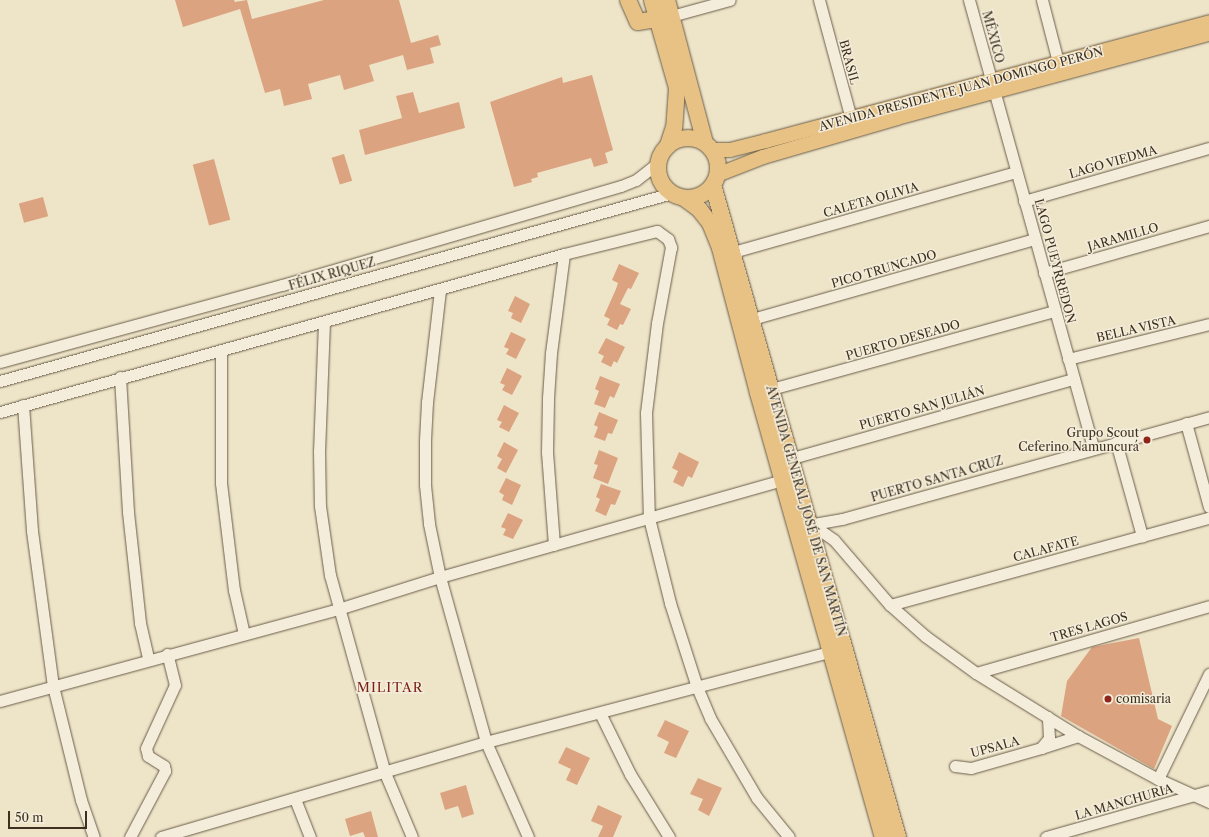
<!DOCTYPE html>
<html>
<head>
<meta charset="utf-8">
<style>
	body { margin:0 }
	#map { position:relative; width:1209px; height:837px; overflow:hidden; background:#eee4c8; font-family:"Libre Caslon Text",serif }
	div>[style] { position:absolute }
	.building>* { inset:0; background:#dba380; transform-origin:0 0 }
	.roads { filter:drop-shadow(0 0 1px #6a5d49) drop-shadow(0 0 1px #6a5d49) }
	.minor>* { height:11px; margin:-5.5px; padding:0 5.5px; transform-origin:5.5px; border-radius:5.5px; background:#f4eddb }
	.major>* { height:14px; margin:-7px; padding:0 7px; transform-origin:7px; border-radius:7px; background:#e7c284 }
	.highway>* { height:16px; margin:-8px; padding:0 8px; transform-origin:8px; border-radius:8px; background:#e7c284 }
	.highway>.ring { margin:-8px; padding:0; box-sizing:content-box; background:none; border:16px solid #e7c284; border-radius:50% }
	.dots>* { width:11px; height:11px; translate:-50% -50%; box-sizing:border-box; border:2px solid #f4eddb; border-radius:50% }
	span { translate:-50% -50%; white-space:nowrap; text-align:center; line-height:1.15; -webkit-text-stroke:3px #f4eddb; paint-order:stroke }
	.street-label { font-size:12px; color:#3e301f }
	.poi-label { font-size:12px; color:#3e301f }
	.right { translate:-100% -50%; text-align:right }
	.left { translate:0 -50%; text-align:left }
	.neighbourhood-label { font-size:13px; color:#7a1f14; letter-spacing:1px }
	.scale { position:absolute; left:8px; top:811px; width:79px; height:18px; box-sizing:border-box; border:2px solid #3e301f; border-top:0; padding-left:5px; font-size:12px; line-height:14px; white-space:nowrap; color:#3e301f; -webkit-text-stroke:3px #f4eddb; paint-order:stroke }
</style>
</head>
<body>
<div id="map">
	<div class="building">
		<i style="clip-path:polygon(175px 0,234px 0,235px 2px,247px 0,252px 19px,324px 0,399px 0,411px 43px,438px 35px,441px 45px,430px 48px,434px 63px,407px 70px,403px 55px,369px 65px,374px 81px,344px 90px,340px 75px,308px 84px,312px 99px,284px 106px,280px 89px,265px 93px,240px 9px,183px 27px)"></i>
		<i style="clip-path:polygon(592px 75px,613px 150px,605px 153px,608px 163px,594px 167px,591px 158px,537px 173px,538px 177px,531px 179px,532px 182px,514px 187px,490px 102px,562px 77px,563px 83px)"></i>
		<i style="clip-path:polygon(413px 92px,419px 113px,459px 102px,465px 128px,365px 155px,359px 130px,402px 118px,396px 96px)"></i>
		<i style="left:344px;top:154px;width:28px;height:13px;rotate:73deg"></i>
		<i style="left:214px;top:159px;width:63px;height:22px;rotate:75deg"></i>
		<i style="left:43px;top:197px;width:20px;height:25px;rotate:75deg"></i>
		<i style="clip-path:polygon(619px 264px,639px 273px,631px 289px,628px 288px,620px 304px,631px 309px,623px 325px,620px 324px,617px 330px,607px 325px,610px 319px,604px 316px,616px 289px,618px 283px,612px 280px)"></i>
		<i style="clip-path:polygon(515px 296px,530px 304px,521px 323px,511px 318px,513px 313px,508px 311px)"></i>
		<i style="clip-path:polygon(511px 332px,526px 339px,516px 359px,506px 354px,509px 349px,504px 347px)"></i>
		<i style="clip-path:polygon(606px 338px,625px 347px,617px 363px,614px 361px,611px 367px,601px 362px,604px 356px,598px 353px)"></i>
		<i style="clip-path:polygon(507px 368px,522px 376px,512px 395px,502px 390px,505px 385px,500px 383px)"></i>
		<i style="clip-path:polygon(600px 376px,620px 384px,614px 398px,610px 396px,605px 408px,594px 404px,599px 391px,595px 389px)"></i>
		<i style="clip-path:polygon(504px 405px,519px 413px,509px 432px,499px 427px,502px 422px,497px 420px)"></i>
		<i style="clip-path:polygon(599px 412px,618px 420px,612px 434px,608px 433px,605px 441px,594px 437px,598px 427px,594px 425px)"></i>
		<i style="clip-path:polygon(504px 442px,518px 450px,506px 473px,497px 468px,502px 459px,497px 456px)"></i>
		<i style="clip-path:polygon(599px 450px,618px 458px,608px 484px,593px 478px,598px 465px,594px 464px)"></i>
		<i style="clip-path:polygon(679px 452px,699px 462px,692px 478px,688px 476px,683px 487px,673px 482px,678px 471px,672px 468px)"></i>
		<i style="clip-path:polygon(506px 478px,521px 485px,512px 505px,502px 500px,504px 495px,499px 492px)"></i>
		<i style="clip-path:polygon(601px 484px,621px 491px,615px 505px,611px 504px,606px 516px,595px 511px,600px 499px,596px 497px)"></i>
		<i style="clip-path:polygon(508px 513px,523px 520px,513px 539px,503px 535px,506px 529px,501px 527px)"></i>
		<i style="clip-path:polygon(1139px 638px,1158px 719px,1172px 726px,1154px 769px,1061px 716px,1067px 681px,1092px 647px)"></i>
		<i style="clip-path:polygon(665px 720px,689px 731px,676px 758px,664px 753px,669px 742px,657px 736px)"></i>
		<i style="clip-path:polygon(566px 747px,590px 758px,577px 785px,566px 780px,571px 769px,558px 763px)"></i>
		<i style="clip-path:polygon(698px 778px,722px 788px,709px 816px,698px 810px,703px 799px,690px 794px)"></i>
		<i style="clip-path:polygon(466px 785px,474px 814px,462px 818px,458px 806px,445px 810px,440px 793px)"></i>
		<i style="clip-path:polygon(598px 805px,622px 816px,613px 837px,598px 837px,603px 826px,591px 821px)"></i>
		<i style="clip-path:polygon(371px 811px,378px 837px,365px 837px,363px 832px,350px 836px,345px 819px)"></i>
	</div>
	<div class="roads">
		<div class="minor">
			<i style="left:819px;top:0;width:131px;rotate:74.9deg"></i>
			<i style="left:969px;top:0;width:465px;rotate:74.5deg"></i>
			<i style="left:1042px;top:0;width:64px;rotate:75.5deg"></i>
			<i style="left:664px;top:18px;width:68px;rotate:-15.3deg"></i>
			<i style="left:1024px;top:201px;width:192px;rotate:-16deg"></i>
			<i style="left:733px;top:252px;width:294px;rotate:-15.8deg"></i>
			<i style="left:1044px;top:273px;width:172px;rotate:-15.9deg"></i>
			<i style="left:440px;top:290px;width:113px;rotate:96.6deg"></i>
			<i style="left:427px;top:402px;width:39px;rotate:93deg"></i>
			<i style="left:425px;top:441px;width:44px;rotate:90deg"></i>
			<i style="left:425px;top:485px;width:39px;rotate:84deg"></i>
			<i style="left:429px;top:524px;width:54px;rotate:78.3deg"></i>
			<i style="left:440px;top:577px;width:171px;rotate:74.4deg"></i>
			<i style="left:486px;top:742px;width:104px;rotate:66.1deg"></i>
			<i style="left:745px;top:321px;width:301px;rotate:-15.8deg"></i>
			<i style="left:324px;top:322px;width:129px;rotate:92.2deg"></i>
			<i style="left:319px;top:451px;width:55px;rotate:89deg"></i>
			<i style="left:320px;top:506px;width:70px;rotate:81.8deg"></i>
			<i style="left:330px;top:575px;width:205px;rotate:74.5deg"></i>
			<i style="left:385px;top:773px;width:69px;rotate:67.1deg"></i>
			<i style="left:221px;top:350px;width:133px;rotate:90deg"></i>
			<i style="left:221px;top:483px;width:108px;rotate:83.1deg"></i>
			<i style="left:234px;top:590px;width:45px;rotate:77.2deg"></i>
			<i style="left:1068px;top:359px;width:145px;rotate:-13.9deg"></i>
			<i style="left:0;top:362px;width:292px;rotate:-15.3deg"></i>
			<i style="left:282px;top:285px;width:353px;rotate:-16.3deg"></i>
			<i style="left:621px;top:186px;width:16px;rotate:-22deg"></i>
			<i style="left:636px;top:180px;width:29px;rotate:-38deg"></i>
			<i style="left:120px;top:377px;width:135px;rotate:86.6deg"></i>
			<i style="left:128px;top:512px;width:112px;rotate:83.8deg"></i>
			<i style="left:140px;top:623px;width:37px;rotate:77deg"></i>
			<i style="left:0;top:381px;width:698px;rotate:-15.63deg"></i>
			<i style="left:764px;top:391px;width:302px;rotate:-15.4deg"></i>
			<i style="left:23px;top:405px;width:126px;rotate:85.9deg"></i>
			<i style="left:32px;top:531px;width:156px;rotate:82.3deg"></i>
			<i style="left:53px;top:686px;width:117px;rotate:76.2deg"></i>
			<i style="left:81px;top:800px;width:39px;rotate:71deg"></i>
			<i style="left:0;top:412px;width:586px;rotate:-15.65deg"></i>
			<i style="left:564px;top:254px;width:96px;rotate:-13.9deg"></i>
			<i style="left:657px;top:231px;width:14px;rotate:36deg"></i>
			<i style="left:668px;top:239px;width:9px;rotate:69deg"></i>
			<i style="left:671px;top:247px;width:77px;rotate:100.4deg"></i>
			<i style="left:657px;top:323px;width:91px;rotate:97deg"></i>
			<i style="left:646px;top:413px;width:105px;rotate:88.4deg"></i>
			<i style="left:649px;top:518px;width:88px;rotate:76.1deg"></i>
			<i style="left:670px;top:603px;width:88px;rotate:72.2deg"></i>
			<i style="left:697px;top:687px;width:34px;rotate:67deg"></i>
			<i style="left:710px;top:718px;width:93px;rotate:59.6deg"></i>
			<i style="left:757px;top:798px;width:50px;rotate:50.6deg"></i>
			<i style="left:1186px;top:423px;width:87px;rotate:74.7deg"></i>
			<i style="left:1116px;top:442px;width:98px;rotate:74.5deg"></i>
			<i style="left:785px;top:460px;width:300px;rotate:-15.7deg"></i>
			<i style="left:807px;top:521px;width:33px;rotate:35deg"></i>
			<i style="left:834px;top:540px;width:86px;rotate:49.3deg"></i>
			<i style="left:890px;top:605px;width:47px;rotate:41.5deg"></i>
			<i style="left:925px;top:636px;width:63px;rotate:36deg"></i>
			<i style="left:976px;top:673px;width:120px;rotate:31.7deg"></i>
			<i style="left:1078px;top:736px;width:91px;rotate:28.3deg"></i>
			<i style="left:1158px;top:779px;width:56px;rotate:24.3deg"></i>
			<i style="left:808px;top:525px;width:35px;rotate:-10deg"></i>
			<i style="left:842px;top:519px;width:381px;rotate:-15.5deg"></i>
			<i style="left:554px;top:545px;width:93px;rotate:-94.3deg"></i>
			<i style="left:547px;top:452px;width:54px;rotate:-88.9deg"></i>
			<i style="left:548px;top:398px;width:45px;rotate:-86.2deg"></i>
			<i style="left:551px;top:353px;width:100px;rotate:-82.5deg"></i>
			<i style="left:890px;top:605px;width:331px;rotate:-15.3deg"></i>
			<i style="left:976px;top:673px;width:242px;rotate:-16deg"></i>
			<i style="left:0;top:701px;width:350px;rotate:-15.2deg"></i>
			<i style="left:338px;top:609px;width:107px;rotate:-17.4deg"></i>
			<i style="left:440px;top:577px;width:356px;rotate:-15.8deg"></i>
			<i style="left:600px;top:713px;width:68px;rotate:63.8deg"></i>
			<i style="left:630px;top:774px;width:74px;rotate:58.2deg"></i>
			<i style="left:1041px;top:748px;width:39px;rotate:-18deg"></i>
			<i style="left:955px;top:766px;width:16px;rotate:7deg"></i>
			<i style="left:971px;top:768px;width:73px;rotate:-15.9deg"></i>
			<i style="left:1041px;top:748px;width:13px;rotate:-51deg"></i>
			<i style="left:1049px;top:738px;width:21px;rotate:-93deg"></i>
			<i style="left:1158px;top:779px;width:117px;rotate:-64.1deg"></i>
			<i style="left:295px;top:799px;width:41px;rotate:68.5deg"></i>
			<i style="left:130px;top:837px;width:75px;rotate:-62.1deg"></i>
			<i style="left:165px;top:771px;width:5px;rotate:-101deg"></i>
			<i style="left:164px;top:766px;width:19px;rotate:-148deg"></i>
			<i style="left:148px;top:756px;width:8px;rotate:-104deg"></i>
			<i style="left:146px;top:748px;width:69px;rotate:-65.3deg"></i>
			<i style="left:175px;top:685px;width:32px;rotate:-104deg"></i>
			<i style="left:161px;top:837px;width:339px;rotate:-16.3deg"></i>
			<i style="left:486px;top:742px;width:363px;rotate:-14.7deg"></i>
			<i style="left:1046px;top:837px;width:169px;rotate:-15.8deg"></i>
		</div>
		<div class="major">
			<i style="left:712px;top:150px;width:18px"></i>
			<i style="left:730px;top:150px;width:37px;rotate:-14deg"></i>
			<i style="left:766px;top:141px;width:459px;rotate:-15deg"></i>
			<i style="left:717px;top:175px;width:49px;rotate:-21.4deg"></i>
			<i style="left:763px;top:157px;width:140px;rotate:-16.2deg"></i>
			<i style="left:897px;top:118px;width:323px;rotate:-15.1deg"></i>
		</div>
		<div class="highway">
			<i style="left:628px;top:0;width:24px;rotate:66deg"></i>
			<i style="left:638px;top:22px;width:20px;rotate:-9deg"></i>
			<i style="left:652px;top:0;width:91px;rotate:74.1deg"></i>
			<i style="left:677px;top:88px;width:39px;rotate:94deg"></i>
			<i style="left:674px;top:127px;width:20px;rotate:108deg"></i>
			<i style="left:667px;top:0;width:148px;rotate:75.1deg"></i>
			<i class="ring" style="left:658px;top:138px;width:44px;height:44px"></i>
			<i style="left:713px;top:185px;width:678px;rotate:74.16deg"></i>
			<i style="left:684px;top:198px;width:19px;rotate:36deg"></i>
			<i style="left:699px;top:209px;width:18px;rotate:52deg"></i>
			<i style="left:710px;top:223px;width:27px;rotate:68deg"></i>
			<i style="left:720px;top:248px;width:150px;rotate:75.3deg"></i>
			<i style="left:758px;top:393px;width:461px;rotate:74.3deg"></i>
		</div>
	</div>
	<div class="dots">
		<i style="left:1147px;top:440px;background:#8f2418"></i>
		<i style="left:1108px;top:699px;background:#8f2418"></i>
	</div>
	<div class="street-label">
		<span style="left:993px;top:37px;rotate:75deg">MÉXICO</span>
		<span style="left:849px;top:62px;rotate:75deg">BRASIL</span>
		<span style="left:961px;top:89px;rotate:-15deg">AVENIDA PRESIDENTE JUAN DOMINGO PERÓN</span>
		<span style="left:1113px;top:162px;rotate:-16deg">LAGO VIEDMA</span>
		<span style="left:871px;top:200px;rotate:-16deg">CALETA OLIVIA</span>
		<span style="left:1123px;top:237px;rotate:-16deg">JARAMILLO</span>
		<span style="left:1055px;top:261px;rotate:75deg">LAGO PUEYRREDON</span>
		<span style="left:884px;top:269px;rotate:-16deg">PICO TRUNCADO</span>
		<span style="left:332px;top:274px;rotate:-16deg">FÉLIX RIQUEZ</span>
		<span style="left:1136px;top:329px;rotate:-13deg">BELLA VISTA</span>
		<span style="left:903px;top:340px;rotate:-16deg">PUERTO DESEADO</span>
		<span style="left:922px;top:408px;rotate:-16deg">PUERTO SAN JULIÁN</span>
		<span style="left:937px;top:479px;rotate:-16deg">PUERTO SANTA CRUZ</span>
		<span style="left:806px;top:511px;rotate:74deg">AVENIDA GENERAL JOSÉ DE SAN MARTÍN</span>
		<span style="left:1046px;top:549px;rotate:-15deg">CALAFATE</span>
		<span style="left:1089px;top:627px;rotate:-16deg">TRES LAGOS</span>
		<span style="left:995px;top:747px;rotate:-15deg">UPSALA</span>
		<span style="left:1124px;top:802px;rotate:-16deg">LA MANCHURIA</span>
	</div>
	<div class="poi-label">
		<span class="right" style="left:1139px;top:440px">Grupo Scout<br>Ceferino Namuncurá</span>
		<span class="left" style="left:1116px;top:699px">comisaria</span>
	</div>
	<div class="neighbourhood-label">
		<span style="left:390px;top:687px">MILITAR</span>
	</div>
	<div class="scale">50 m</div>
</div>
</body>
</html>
